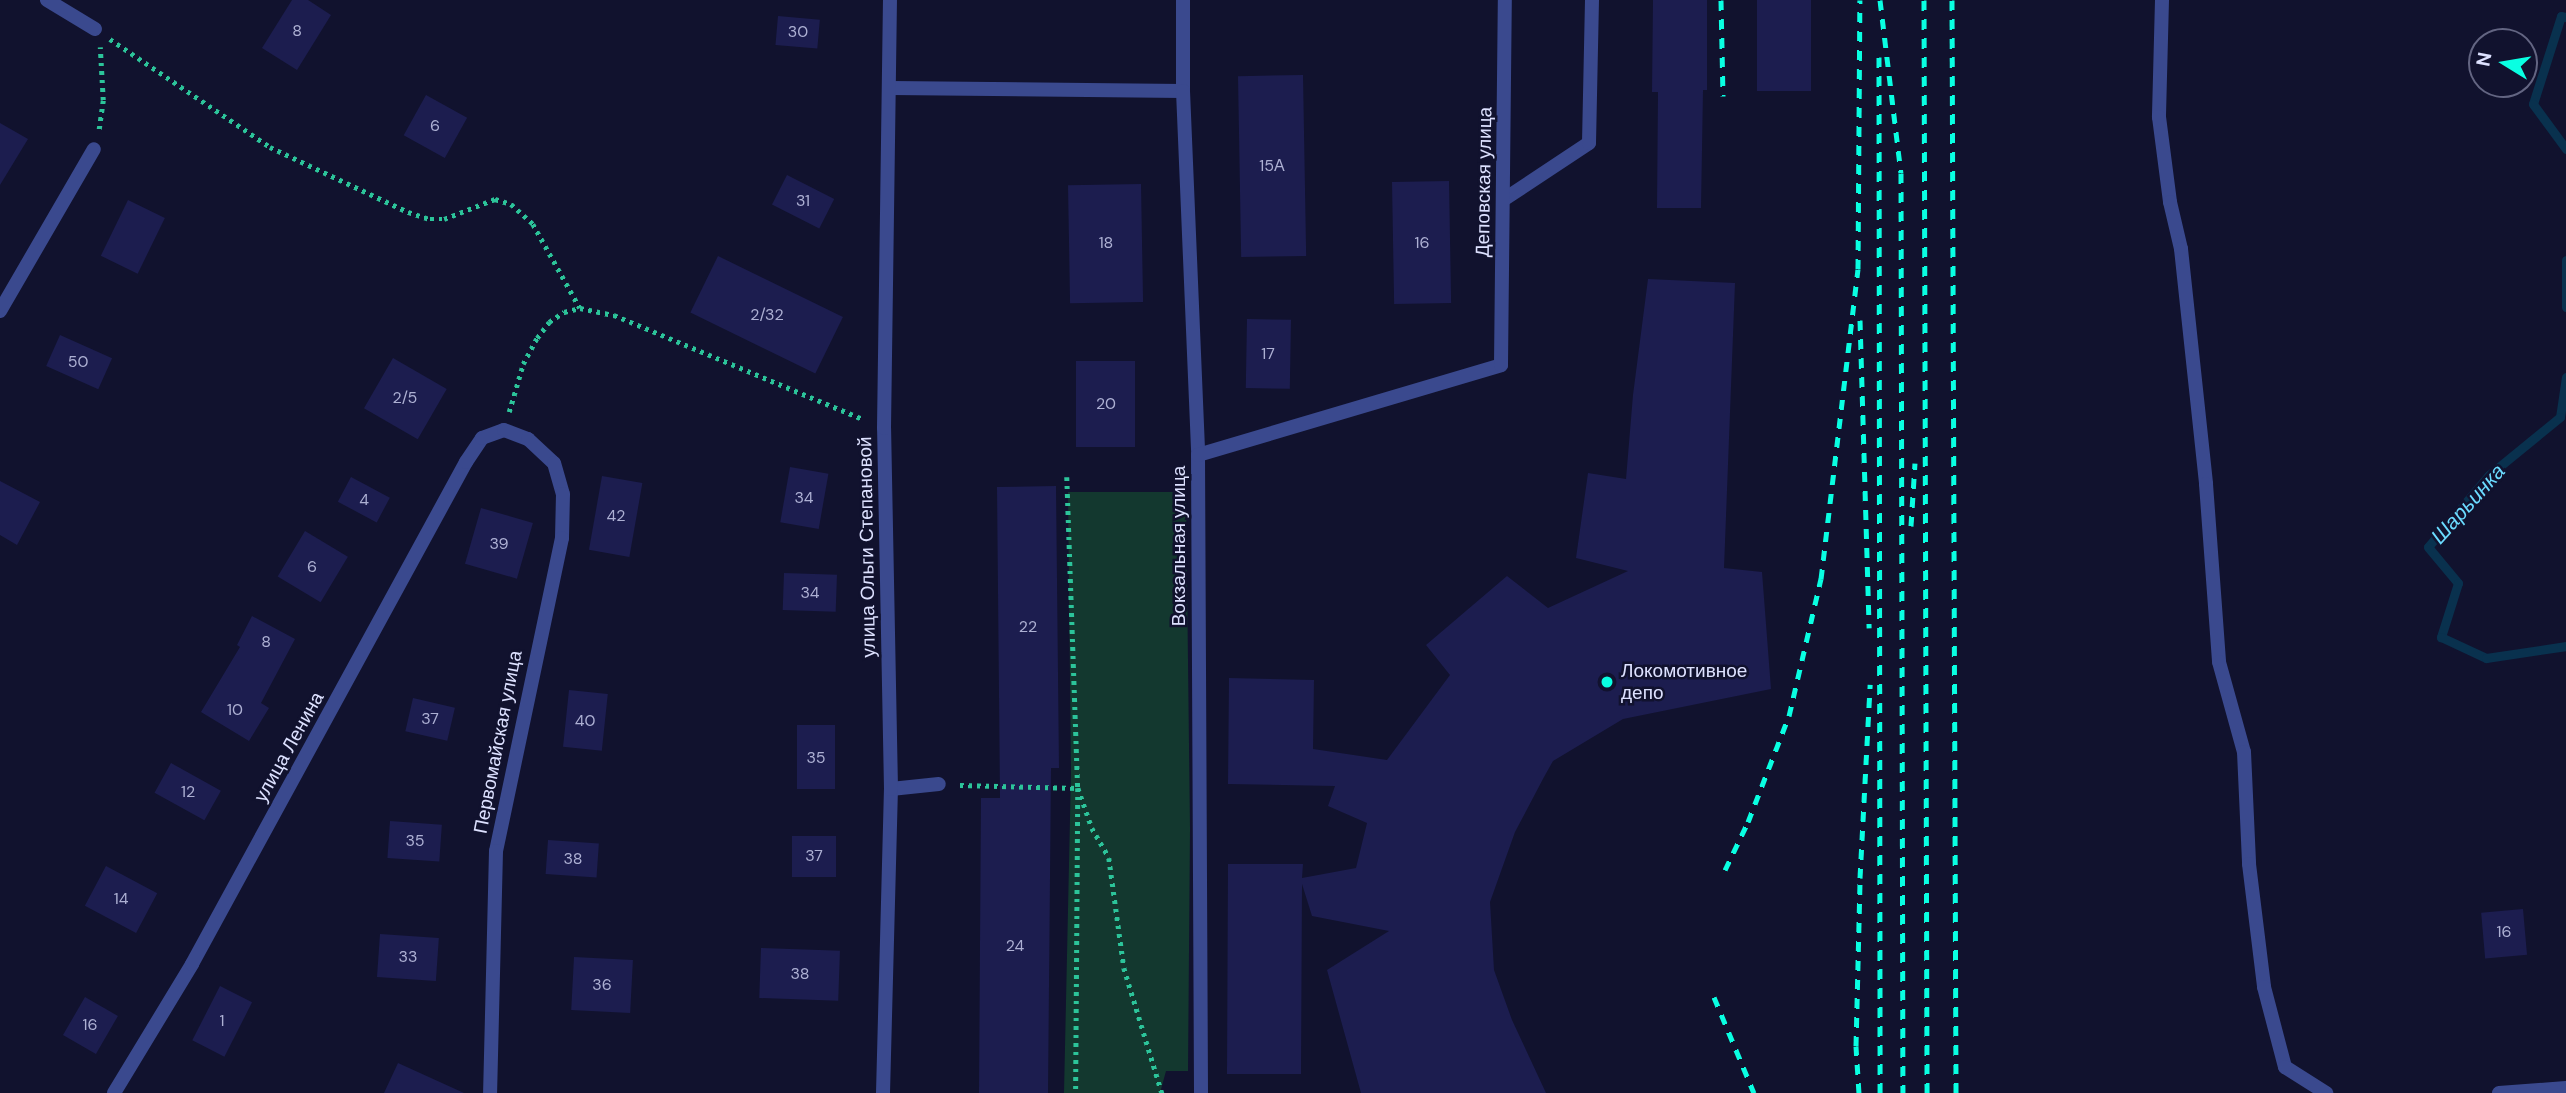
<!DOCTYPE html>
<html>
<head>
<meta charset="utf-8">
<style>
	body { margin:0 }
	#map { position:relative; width:2566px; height:1093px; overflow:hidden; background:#11122e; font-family:"DM Sans",sans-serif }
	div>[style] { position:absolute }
	.green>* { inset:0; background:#13382f }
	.stream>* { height:9px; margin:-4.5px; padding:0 4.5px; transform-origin:4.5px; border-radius:4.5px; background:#09314e }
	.building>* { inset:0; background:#1c1d4f; transform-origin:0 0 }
	.path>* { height:4.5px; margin-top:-2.25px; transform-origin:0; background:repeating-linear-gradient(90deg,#2cc49a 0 3.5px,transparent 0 8.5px) }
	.service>* { height:14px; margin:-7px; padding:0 7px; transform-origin:7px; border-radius:7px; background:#3a498e }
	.minor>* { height:14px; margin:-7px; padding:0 7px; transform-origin:7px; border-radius:7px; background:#3a498e }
	.rail>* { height:5px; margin-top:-2.5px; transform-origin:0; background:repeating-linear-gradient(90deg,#09ffe2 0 10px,transparent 0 19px) }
	.dots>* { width:19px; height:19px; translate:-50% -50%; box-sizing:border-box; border:4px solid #11122e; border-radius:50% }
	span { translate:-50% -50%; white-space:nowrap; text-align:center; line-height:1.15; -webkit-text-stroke:5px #11122e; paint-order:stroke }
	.number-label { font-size:16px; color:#adb0d3 }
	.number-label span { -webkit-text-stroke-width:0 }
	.street-label { font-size:19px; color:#dde1ff }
	.poi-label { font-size:19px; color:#dde1ff }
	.left { translate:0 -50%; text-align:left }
	.water-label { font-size:21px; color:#6bdbff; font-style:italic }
	.north { position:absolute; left:2468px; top:28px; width:70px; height:70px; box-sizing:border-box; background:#11122e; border:2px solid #636582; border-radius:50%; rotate:281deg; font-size:19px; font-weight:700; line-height:28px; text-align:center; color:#dde1ff }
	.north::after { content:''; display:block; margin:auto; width:24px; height:32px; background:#09ffe2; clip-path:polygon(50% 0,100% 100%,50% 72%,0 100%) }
</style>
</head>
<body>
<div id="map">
	<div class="green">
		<i style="clip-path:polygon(1068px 492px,1186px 492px,1190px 829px,1188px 1071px,1166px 1071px,1160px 1093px,1064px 1093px,1071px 772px)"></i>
	</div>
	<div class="stream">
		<i style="left:2566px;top:17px;width:5px;rotate:-169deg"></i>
		<i style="left:2561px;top:16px;width:92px;rotate:107.7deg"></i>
		<i style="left:2533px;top:104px;width:56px;rotate:53.7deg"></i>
		<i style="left:2566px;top:260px;width:47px;rotate:90deg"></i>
		<i style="left:2566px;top:377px;width:40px;rotate:98.5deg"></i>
		<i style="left:2560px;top:417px;width:92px;rotate:140.8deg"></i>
		<i style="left:2489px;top:475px;width:94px;rotate:130.3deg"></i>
		<i style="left:2428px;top:547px;width:47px;rotate:50.2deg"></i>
		<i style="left:2458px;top:583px;width:57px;rotate:107.5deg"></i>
		<i style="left:2441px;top:637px;width:50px;rotate:25deg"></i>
		<i style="left:2486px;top:658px;width:81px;rotate:-8.5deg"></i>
	</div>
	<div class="building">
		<i style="clip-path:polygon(292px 0,308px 0,331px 15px,297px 70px,262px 48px)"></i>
		<i style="clip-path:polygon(1653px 0,1707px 0,1707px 90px,1703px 90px,1701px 208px,1657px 208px,1658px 92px,1652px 92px)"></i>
		<i style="left:1757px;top:0;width:54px;height:91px"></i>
		<i style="left:778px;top:16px;width:42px;height:29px;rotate:5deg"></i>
		<i style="left:1303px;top:75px;width:181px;height:65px;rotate:89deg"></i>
		<i style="left:426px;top:95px;width:47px;height:46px;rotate:29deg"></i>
		<i style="clip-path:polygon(0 123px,28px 139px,0 185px)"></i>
		<i style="left:787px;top:175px;width:53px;height:33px;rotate:27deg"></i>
		<i style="left:1449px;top:181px;width:122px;height:57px;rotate:89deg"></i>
		<i style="left:1141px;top:184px;width:118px;height:73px;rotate:89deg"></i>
		<i style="left:128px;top:200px;width:41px;height:62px;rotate:26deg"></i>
		<i style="left:718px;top:256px;width:139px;height:63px;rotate:26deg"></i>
		<i style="clip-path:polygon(1648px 279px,1735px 283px,1724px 568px,1762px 572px,1771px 689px,1623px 719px,1553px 761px,1544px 777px,1515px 832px,1490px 902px,1494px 970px,1512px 1020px,1546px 1093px,1361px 1093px,1327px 970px,1389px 931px,1312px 916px,1302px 884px,1301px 1074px,1227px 1074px,1228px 864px,1303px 864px,1302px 878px,1356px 868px,1367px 823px,1328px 806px,1335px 786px,1228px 784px,1229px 678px,1314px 680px,1313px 749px,1387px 760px,1450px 675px,1426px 645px,1507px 576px,1548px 608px,1628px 571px,1576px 558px,1588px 473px,1626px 479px,1633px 395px)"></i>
		<i style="left:1247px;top:319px;width:44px;height:69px;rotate:1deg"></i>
		<i style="left:60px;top:335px;width:57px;height:34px;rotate:24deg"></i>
		<i style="left:393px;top:358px;width:62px;height:58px;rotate:30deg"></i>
		<i style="left:1076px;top:361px;width:59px;height:86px"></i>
		<i style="left:790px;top:467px;width:39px;height:56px;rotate:10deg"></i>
		<i style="left:602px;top:476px;width:41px;height:75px;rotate:10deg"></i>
		<i style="left:351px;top:477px;width:44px;height:28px;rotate:28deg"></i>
		<i style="clip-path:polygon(0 481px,40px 502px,17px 545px,0 535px)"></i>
		<i style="clip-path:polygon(1056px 486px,1059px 768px,1051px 768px,1048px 1093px,979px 1093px,981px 798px,1000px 798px,997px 487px)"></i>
		<i style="left:481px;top:508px;width:54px;height:58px;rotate:16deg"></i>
		<i style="left:305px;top:531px;width:50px;height:53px;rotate:31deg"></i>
		<i style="left:784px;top:573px;width:53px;height:37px;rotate:2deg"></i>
		<i style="clip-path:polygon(252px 616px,295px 639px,261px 703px,269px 708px,249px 741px,201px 712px,240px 647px,237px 645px)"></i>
		<i style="left:569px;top:690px;width:39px;height:57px;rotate:6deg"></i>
		<i style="left:413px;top:698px;width:43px;height:34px;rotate:13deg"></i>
		<i style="left:835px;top:725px;width:64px;height:38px;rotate:90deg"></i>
		<i style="left:171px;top:763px;width:57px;height:34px;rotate:29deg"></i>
		<i style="left:390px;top:821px;width:52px;height:37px;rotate:4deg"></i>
		<i style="left:792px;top:836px;width:44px;height:41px"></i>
		<i style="left:548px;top:840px;width:51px;height:34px;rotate:4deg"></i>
		<i style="left:106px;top:866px;width:58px;height:45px;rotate:28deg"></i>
		<i style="left:2523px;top:909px;width:46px;height:42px;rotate:85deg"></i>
		<i style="left:380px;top:934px;width:59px;height:43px;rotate:4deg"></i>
		<i style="left:761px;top:948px;width:79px;height:50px;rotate:2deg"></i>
		<i style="left:574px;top:957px;width:59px;height:53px;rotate:3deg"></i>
		<i style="left:220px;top:986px;width:36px;height:61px;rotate:27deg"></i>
		<i style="left:85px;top:997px;width:38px;height:44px;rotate:30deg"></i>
		<i style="clip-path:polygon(398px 1063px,464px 1093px,384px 1093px)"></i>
	</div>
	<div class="path">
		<i style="left:110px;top:39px;width:193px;rotate:34deg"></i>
		<i style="left:270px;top:147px;width:153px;rotate:25.2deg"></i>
		<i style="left:408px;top:212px;width:23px;rotate:18deg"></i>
		<i style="left:430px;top:219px;width:14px"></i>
		<i style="left:444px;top:219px;width:55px;rotate:-21.4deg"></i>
		<i style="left:495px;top:199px;width:17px;rotate:17deg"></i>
		<i style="left:511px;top:204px;width:30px;rotate:42deg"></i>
		<i style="left:533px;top:224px;width:96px;rotate:60.8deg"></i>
		<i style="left:99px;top:129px;width:29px;rotate:-82deg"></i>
		<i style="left:103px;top:100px;width:53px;rotate:-93.2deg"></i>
		<i style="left:509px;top:412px;width:50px;rotate:-73.7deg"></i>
		<i style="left:523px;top:364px;width:30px;rotate:-62deg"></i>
		<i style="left:537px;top:338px;width:20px;rotate:-53deg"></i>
		<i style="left:549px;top:322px;width:18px;rotate:-34deg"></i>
		<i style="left:564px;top:312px;width:16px;rotate:-14deg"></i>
		<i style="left:580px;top:308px;width:35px;rotate:12deg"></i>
		<i style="left:614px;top:315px;width:270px;rotate:22.7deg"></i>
		<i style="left:1067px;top:477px;width:311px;rotate:88deg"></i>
		<i style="left:1078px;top:788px;width:305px;rotate:90.4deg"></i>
		<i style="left:960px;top:785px;width:118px;rotate:1.5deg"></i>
		<i style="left:1078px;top:788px;width:42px;rotate:70.7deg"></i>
		<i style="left:1092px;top:828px;width:34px;rotate:60deg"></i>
		<i style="left:1109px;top:858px;width:111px;rotate:82.2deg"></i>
		<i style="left:1124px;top:968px;width:131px;rotate:73.1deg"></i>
	</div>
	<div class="service">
		<i style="left:2162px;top:0;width:117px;rotate:91.5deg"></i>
		<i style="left:2159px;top:117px;width:86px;rotate:82.6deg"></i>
		<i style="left:2170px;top:202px;width:48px;rotate:76.8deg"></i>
		<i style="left:2181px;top:249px;width:236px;rotate:83.9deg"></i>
		<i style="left:2206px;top:484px;width:178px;rotate:85.8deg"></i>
		<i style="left:2219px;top:662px;width:93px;rotate:74.5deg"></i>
		<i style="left:2244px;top:752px;width:112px;rotate:87.4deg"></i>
		<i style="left:2249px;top:864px;width:124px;rotate:83deg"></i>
		<i style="left:2264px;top:987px;width:83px;rotate:75.3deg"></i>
		<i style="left:2285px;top:1067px;width:49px;rotate:32.4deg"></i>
		<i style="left:891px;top:88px;width:292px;rotate:0.6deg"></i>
		<i style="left:1503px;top:200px;width:103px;rotate:-33.5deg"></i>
		<i style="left:1589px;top:143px;width:143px;rotate:-88.8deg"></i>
		<i style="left:891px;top:789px;width:48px;rotate:-5.9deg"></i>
	</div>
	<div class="minor">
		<i style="left:47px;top:0;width:56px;rotate:31.1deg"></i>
		<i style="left:1183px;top:0;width:91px;rotate:90deg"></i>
		<i style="left:1183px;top:91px;width:364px;rotate:87.6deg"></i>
		<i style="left:1198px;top:455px;width:638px;rotate:89.73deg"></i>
		<i style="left:0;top:311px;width:187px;rotate:-59.9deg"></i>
		<i style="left:1198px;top:455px;width:316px;rotate:-16.5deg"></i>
		<i style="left:1501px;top:365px;width:365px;rotate:-89.4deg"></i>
		<i style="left:114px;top:1093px;width:151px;rotate:-58.8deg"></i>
		<i style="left:192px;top:964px;width:572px;rotate:-61.37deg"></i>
		<i style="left:466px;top:462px;width:29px;rotate:-56deg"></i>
		<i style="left:482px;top:438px;width:23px;rotate:-20deg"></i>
		<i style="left:504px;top:430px;width:26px;rotate:21deg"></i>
		<i style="left:528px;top:439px;width:35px;rotate:43deg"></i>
		<i style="left:554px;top:463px;width:32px;rotate:74deg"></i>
		<i style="left:563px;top:494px;width:44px;rotate:91.3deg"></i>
		<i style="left:562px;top:538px;width:320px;rotate:101.9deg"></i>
		<i style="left:496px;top:851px;width:242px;rotate:91.4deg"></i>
		<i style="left:883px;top:1093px;width:304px;rotate:-88.5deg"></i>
		<i style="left:891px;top:789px;width:361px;rotate:-91.1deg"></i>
		<i style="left:884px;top:428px;width:428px;rotate:-89.2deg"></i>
		<i style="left:2499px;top:1093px;width:67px;rotate:-4.3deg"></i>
	</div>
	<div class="rail">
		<i style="left:1721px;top:0;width:96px;rotate:88.8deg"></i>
		<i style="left:1880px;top:0;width:174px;rotate:83.1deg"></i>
		<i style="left:1901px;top:173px;width:920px;rotate:89.88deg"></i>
		<i style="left:1924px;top:0;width:1093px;rotate:89.84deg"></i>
		<i style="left:1952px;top:0;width:1093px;rotate:89.79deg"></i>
		<i style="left:1879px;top:57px;width:1036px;rotate:89.94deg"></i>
		<i style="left:1860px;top:320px;width:308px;rotate:88.3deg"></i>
		<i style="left:1911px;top:526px;width:63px;rotate:-86.4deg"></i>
		<i style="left:1725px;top:870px;width:53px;rotate:-64.4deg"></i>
		<i style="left:1748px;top:822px;width:114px;rotate:-68.9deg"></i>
		<i style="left:1789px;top:716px;width:141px;rotate:-76.9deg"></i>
		<i style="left:1821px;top:579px;width:312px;rotate:-83.2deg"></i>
		<i style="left:1858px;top:269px;width:269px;rotate:-89.6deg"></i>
		<i style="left:1714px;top:997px;width:104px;rotate:67.4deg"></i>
		<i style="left:1859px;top:1093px;width:47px;rotate:-93.7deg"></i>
		<i style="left:1856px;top:1046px;width:168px;rotate:-88.6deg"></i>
		<i style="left:1860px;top:878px;width:194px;rotate:-87deg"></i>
	</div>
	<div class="dots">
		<i style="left:1607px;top:682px;background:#09ffe2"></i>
	</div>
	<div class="number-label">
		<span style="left:297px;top:31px">8</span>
		<span style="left:798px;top:32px">30</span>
		<span style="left:435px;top:126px">6</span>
		<span style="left:1272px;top:166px">15А</span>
		<span style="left:803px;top:201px">31</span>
		<span style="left:1106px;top:243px">18</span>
		<span style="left:1422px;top:243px">16</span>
		<span style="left:767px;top:315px">2/32</span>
		<span style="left:1268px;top:354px">17</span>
		<span style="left:78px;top:362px">50</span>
		<span style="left:405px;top:398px">2/5</span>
		<span style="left:1106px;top:404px">20</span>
		<span style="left:804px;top:498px">34</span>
		<span style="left:364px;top:500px">4</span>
		<span style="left:616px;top:516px">42</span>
		<span style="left:499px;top:544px">39</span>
		<span style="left:312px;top:567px">6</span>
		<span style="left:810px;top:593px">34</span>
		<span style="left:1028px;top:627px">22</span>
		<span style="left:266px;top:642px">8</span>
		<span style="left:235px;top:710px">10</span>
		<span style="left:430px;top:719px">37</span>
		<span style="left:585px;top:721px">40</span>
		<span style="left:816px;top:758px">35</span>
		<span style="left:188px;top:792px">12</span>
		<span style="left:415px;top:841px">35</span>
		<span style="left:814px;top:856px">37</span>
		<span style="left:573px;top:859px">38</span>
		<span style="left:121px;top:899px">14</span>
		<span style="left:2504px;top:932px">16</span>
		<span style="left:1015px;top:946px">24</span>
		<span style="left:408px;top:957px">33</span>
		<span style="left:800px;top:974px">38</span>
		<span style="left:602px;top:985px">36</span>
		<span style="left:222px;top:1021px">1</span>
		<span style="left:90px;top:1025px">16</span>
	</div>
	<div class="street-label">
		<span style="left:1484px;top:182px;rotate:-89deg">Деповская улица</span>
		<span style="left:1179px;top:546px;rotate:-90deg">Вокзальная улица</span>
		<span style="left:867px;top:547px;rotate:-91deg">улица Ольги Степановой</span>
		<span style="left:498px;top:742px;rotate:-79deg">Первомайская улица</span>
		<span style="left:289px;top:747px;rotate:-61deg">улица Ленина</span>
	</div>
	<div class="poi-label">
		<span class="left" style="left:1621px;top:682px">Локомотивное<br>депо</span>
	</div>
	<div class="water-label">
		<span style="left:2468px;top:504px;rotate:-48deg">Шарьинка</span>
	</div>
	<div class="north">N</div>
</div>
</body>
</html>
